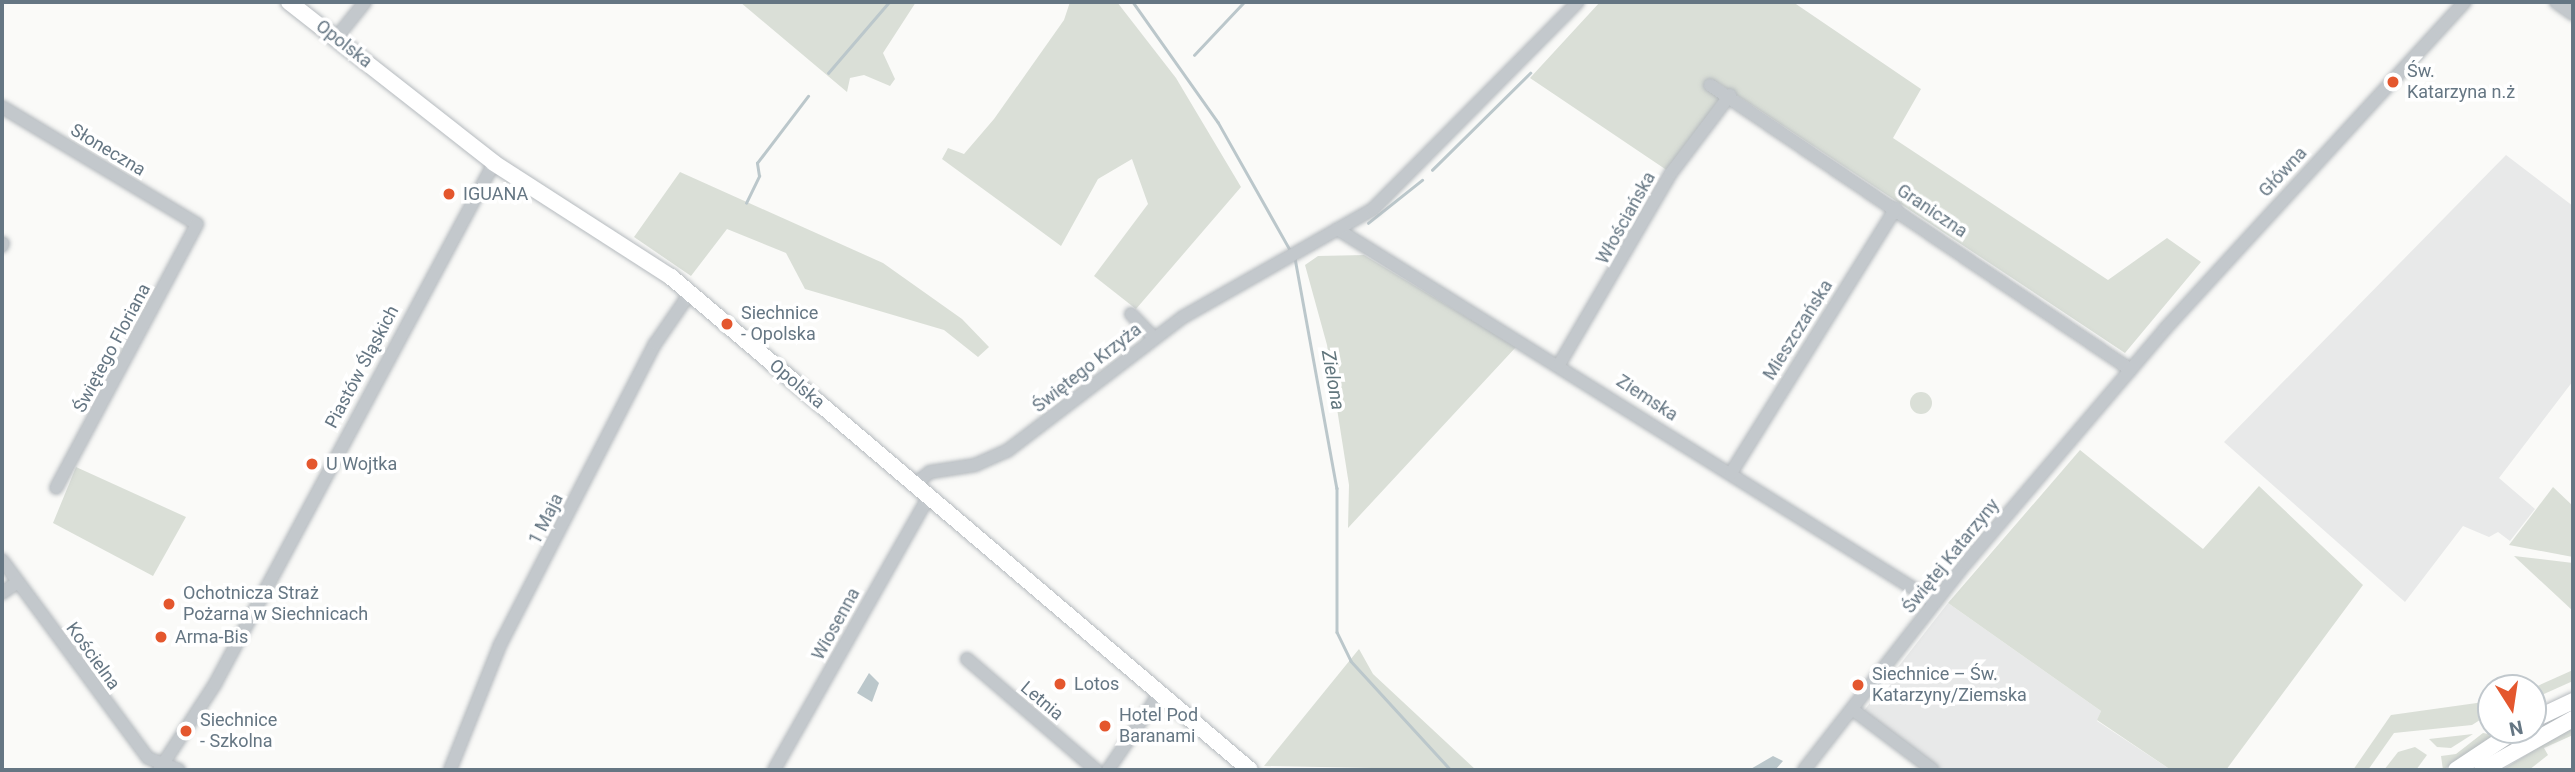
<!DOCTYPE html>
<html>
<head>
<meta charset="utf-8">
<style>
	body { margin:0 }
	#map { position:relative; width:2575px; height:772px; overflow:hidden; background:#fafaf8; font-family:Roboto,sans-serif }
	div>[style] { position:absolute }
	.built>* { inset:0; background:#e8e9e9 }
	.green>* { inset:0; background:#dadfd7 }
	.round { border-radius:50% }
	.water>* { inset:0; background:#bbc7cb }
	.stream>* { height:2.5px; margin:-1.25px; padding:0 1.25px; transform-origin:1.25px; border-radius:1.25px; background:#bbc7cb }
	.roads { filter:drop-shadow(0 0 2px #b5babe) drop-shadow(0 0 2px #b5babe) }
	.minor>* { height:12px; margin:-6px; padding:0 6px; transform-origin:6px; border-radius:6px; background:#c3c8cc }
	.major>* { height:16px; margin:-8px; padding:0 8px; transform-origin:8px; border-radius:8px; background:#fff }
	.dots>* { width:19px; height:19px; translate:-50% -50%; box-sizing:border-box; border:4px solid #fff; border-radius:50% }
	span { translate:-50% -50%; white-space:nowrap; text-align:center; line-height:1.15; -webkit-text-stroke:7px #fff; paint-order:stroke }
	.street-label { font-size:18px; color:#657683 }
	.poi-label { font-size:18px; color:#657683 }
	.left { translate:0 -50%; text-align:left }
	.water-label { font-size:19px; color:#60757c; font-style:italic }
	.frame { position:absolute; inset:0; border:4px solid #657683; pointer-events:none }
	.north { position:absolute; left:2477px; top:674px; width:70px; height:70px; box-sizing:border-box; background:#fff; border:2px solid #c1c8cd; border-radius:50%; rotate:168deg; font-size:19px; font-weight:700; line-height:28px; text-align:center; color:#657683 }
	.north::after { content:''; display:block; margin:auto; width:24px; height:32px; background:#e4572e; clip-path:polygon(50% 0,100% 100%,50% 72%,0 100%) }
</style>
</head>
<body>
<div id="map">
	<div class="built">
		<i style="clip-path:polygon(2506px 155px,2573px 206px,2573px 381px,2499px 478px,2535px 509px,2510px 541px,2498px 532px,2489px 537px,2463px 526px,2405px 602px,2224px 442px)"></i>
		<i style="clip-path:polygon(1948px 603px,2101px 711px,2097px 721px,2171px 770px,1942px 770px,1863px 712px)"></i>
	</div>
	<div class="green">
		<i style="clip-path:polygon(740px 2px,916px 2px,883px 53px,895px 79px,890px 86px,864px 75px,850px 78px,847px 92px)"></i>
		<i style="clip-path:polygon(1070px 2px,1117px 2px,1176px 78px,1241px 187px,1136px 309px,1094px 276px,1148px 204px,1132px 159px,1098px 179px,1061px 246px,942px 159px,948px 148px,964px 154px,994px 119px,1064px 20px)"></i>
		<i style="clip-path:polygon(1600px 2px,1793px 2px,1921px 89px,1893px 138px,2108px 280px,2167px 238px,2201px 262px,2125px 353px,1717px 82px,1721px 97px,1671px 173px,1530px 78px)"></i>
		<i style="clip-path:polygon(680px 172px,883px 263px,962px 319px,989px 347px,978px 357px,944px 330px,805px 289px,786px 253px,727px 229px,691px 276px,634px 237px)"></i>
		<i style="clip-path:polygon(1364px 255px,1516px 347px,1348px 528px,1349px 485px,1327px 345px,1305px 265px,1318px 256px)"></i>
		<i class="round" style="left:1910px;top:392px;width:22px;height:22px"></i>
		<i style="clip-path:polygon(2080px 450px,2203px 549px,2259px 486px,2363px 585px,2226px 770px,2171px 770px,2097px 720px,2101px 711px,1948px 603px)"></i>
		<i style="clip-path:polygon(76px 467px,186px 517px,153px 576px,53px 523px)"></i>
		<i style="clip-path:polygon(2553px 487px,2573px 506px,2573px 557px,2509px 545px)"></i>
		<i style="clip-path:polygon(2514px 556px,2573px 563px,2573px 611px,2516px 558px)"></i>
		<i style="clip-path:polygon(1359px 649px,1373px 674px,1476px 770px,1264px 766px)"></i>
		<i style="clip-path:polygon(2573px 670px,2573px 681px,2533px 699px,2533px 688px)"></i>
		<i style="clip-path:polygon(2491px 701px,2491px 713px,2472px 725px,2394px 733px,2368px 770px,2353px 770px,2391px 715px)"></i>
		<i style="clip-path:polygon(2573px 726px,2573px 735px,2544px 748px,2548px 755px,2529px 770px,2502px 770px)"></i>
		<i style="clip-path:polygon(2483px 733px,2494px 735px,2443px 770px,2441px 756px,2456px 754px)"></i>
		<i style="clip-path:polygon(2473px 734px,2451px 748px,2437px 747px,2429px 739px)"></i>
		<i style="clip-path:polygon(2415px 747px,2427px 755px,2416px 770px,2384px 770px,2398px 752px)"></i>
	</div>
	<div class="water">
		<i style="clip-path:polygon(869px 673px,879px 683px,872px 702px,857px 693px)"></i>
		<i style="clip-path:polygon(1773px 756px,1783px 761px,1775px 770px,1749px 770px)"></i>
	</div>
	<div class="stream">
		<i style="left:1133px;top:2px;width:147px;rotate:54.7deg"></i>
		<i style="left:1218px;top:122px;width:147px;rotate:60.6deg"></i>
		<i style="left:1194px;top:55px;width:73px;rotate:-46.7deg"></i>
		<i style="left:828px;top:73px;width:94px;rotate:-49.3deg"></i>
		<i style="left:1432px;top:170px;width:138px;rotate:-44.7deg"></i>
		<i style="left:746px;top:203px;width:30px;rotate:-64deg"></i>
		<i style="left:759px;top:176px;width:13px;rotate:-99deg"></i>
		<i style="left:757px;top:163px;width:84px;rotate:-52.7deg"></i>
		<i style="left:1368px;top:223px;width:69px;rotate:-38.5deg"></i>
		<i style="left:1295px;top:258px;width:234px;rotate:79.7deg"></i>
		<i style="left:1337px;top:488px;width:144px;rotate:90deg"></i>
		<i style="left:1337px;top:632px;width:32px;rotate:64deg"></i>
		<i style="left:1351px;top:661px;width:148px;rotate:47.5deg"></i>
	</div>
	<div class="roads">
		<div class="minor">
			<i style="left:2556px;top:2px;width:21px;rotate:35deg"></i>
			<i style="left:336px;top:38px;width:46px;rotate:-51.1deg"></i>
			<i style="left:1710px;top:85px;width:508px;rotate:34.1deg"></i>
			<i style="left:2px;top:107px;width:227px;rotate:31deg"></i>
			<i style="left:197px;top:224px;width:299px;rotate:118.1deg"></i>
			<i style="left:1337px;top:229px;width:705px;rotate:31.95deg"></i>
			<i style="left:2px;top:246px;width:3px;rotate:-72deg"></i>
			<i style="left:1131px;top:314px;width:32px;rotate:46deg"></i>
			<i style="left:1560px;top:363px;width:220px;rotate:-59.7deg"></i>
			<i style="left:1671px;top:173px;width:98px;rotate:-52.9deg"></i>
			<i style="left:1731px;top:473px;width:312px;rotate:-58.1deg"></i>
			<i style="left:915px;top:484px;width:19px;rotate:-39deg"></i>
			<i style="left:930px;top:472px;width:46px;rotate:-8.8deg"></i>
			<i style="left:975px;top:465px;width:35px;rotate:-24deg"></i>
			<i style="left:1007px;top:451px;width:221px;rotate:-37.3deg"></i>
			<i style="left:1183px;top:317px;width:219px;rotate:-29.6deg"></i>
			<i style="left:1373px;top:209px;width:291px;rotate:-45.3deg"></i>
			<i style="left:2px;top:560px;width:246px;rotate:53.6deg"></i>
			<i style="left:148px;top:758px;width:33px;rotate:21deg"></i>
			<i style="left:2px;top:593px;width:19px;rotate:-35deg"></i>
			<i style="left:967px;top:659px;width:170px;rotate:40.7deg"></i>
			<i style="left:1852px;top:709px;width:101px;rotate:37deg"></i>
			<i style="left:159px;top:770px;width:103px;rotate:-56.9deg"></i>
			<i style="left:215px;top:684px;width:591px;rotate:-61.83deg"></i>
			<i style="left:450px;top:770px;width:135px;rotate:-68.2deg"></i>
			<i style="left:500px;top:645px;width:339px;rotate:-62.8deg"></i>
			<i style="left:655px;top:344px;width:62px;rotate:-55.5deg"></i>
			<i style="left:774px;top:770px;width:315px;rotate:-60.5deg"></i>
			<i style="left:1108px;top:770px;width:93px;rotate:-56deg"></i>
			<i style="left:1804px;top:770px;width:263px;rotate:-52deg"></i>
			<i style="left:1966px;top:563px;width:307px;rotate:-49.6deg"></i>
			<i style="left:2165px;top:329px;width:444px;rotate:-47.5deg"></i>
		</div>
		<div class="major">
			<i style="left:289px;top:2px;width:261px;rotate:38.1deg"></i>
			<i style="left:494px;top:163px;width:211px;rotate:32.8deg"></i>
			<i style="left:671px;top:277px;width:760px;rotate:40.41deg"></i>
			<i style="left:2533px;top:720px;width:44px;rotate:-25.4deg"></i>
			<i style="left:2456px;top:770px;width:72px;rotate:-33.7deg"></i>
			<i style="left:2482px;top:770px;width:104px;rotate:-29.3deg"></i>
		</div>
	</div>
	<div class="dots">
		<i style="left:2393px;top:82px;background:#e4572e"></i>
		<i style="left:449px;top:194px;background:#e4572e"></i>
		<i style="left:727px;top:324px;background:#e4572e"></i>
		<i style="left:312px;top:464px;background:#e4572e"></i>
		<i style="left:169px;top:604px;background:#e4572e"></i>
		<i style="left:161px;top:637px;background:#e4572e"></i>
		<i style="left:1060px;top:684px;background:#e4572e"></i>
		<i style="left:1858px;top:685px;background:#e4572e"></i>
		<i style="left:1105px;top:726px;background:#e4572e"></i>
		<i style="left:186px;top:731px;background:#e4572e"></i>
	</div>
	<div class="street-label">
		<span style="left:344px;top:44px;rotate:38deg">Opolska</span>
		<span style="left:108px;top:150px;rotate:31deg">Słoneczna</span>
		<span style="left:2283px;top:172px;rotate:-47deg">Główna</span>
		<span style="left:1932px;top:211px;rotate:34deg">Graniczna</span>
		<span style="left:1626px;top:218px;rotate:-61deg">Włościańska</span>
		<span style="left:1798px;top:330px;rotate:-58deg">Mieszczańska</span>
		<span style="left:112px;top:348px;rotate:-62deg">Świętego Floriana</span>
		<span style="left:362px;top:367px;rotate:-62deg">Piastów Śląskich</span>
		<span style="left:1087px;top:368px;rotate:-38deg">Świętego Krzyża</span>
		<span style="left:797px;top:384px;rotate:40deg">Opolska</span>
		<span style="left:1647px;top:398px;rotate:33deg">Ziemska</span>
		<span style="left:546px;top:519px;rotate:-63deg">1 Maja</span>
		<span style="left:1951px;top:556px;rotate:-51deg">Świętej Katarzyny</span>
		<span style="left:836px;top:624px;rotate:-61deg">Wiosenna</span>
		<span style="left:93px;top:656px;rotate:54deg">Kościelna</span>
		<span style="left:1042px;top:701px;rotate:40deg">Letnia</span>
	</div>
	<div class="poi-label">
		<span class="left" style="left:2407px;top:82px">Św.<br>Katarzyna n.ż</span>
		<span class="left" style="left:463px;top:194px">IGUANA</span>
		<span class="left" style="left:741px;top:324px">Siechnice<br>- Opolska</span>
		<span class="left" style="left:326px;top:464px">U Wojtka</span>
		<span class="left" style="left:183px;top:604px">Ochotnicza Straż<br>Pożarna w Siechnicach</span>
		<span class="left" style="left:175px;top:637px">Arma-Bis</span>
		<span class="left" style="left:1872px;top:685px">Siechnice – Św.<br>Katarzyny/Ziemska</span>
		<span class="left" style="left:1074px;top:684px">Lotos</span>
		<span class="left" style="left:1119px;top:726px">Hotel Pod<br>Baranami</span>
		<span class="left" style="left:200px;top:731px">Siechnice<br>- Szkolna</span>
	</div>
	<div class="water-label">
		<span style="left:1333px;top:380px;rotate:80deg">Zielona</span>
	</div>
	<div class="frame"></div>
	<div class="north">N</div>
</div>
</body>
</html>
